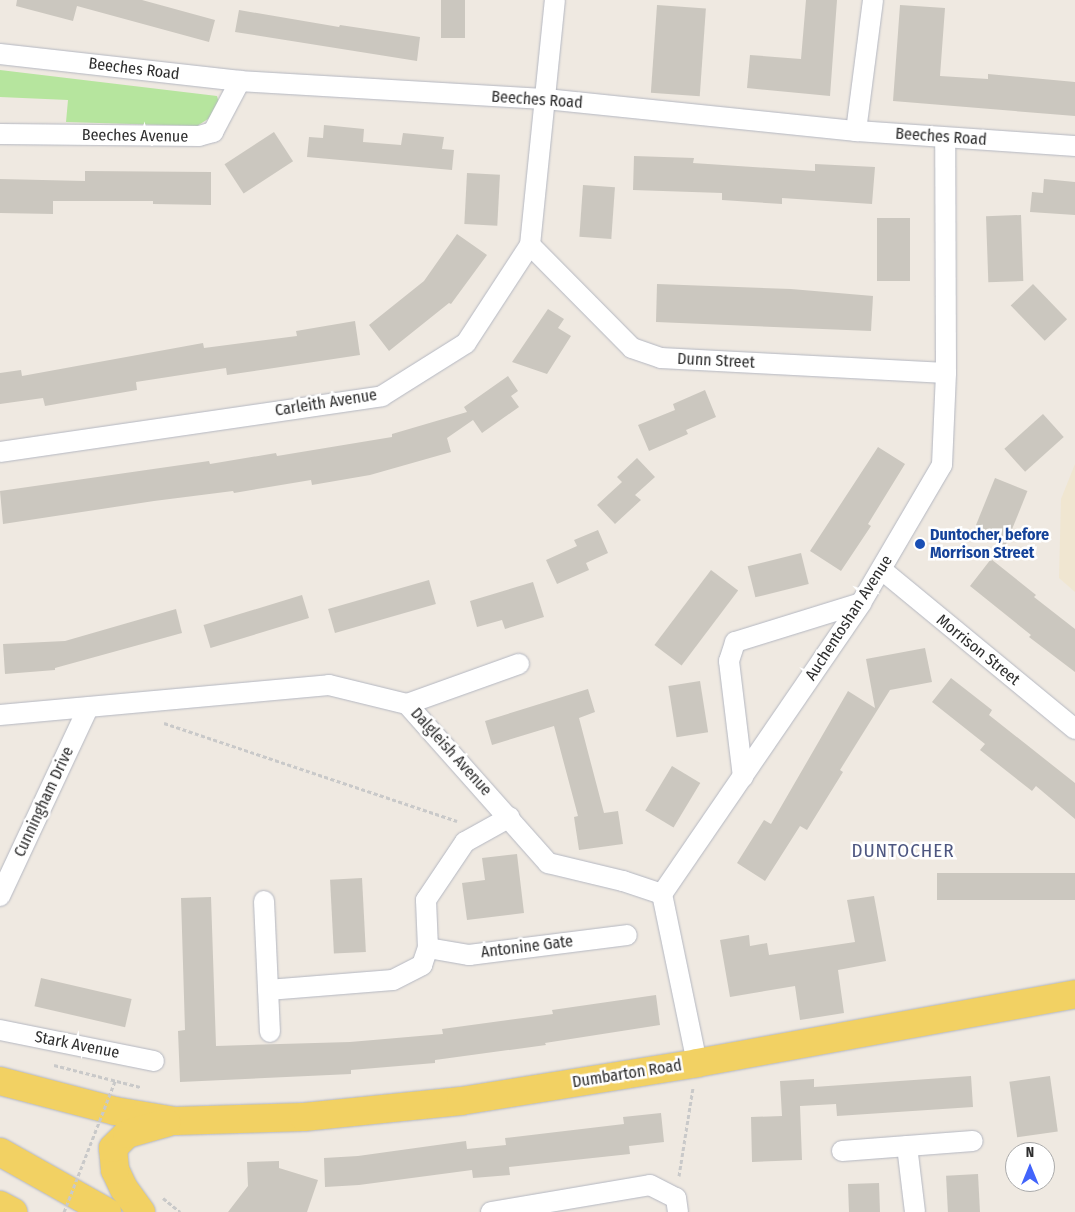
<!DOCTYPE html>
<html>
<head>
<meta charset="utf-8">
<style>
	body { margin:0 }
	#map { position:relative; width:1075px; height:1212px; overflow:hidden; background:#efe9e1; font-family:"Fira Sans Condensed",sans-serif }
	div>[style] { position:absolute }
	.education>* { inset:0; background:#f0e6d1 }
	.green>* { inset:0; background:#b6e59e }
	.building>* { inset:0; background:#cbc7bf; transform-origin:0 0 }
	.path>* { height:3px; margin-top:-1.5px; transform-origin:0; background:repeating-linear-gradient(90deg,#c9c9c9 0 4px,transparent 0 6.5px) }
	.roads { filter:drop-shadow(0 0 1px #b4b7c1) drop-shadow(0 0 1px #b4b7c1) }
	.minor>* { height:20px; margin:-10px; padding:0 10px; transform-origin:10px; border-radius:10px; background:#fff }
	.primary>* { height:28px; margin:-14px; padding:0 14px; transform-origin:14px; border-radius:14px; background:#f2d163 }
	.path-bridge>* { height:3px; margin-top:-1.5px; transform-origin:0; background:repeating-linear-gradient(90deg,#c9c9c9 0 4px,transparent 0 6.5px) }
	.dots>* { width:14px; height:14px; translate:-50% -50%; box-sizing:border-box; border:2px solid #fff; border-radius:50% }
	span { translate:-50% -50%; white-space:nowrap; text-align:center; line-height:1.15; -webkit-text-stroke:5px #fff; paint-order:stroke }
	.street-label { font-size:16px; color:#2e2e2e }
	.transit-label { font-size:16px; color:#164399; font-weight:700 }
	.left { translate:0 -50%; text-align:left }
	.quarter-label { font-size:19px; color:#4d5680; letter-spacing:1px }
	.north { position:absolute; left:1005px; top:1142px; width:50px; height:50px; box-sizing:border-box; background:#fff; border:1px solid #ababab; border-radius:50%; rotate:0deg; font-size:14px; font-weight:700; line-height:20px; text-align:center; color:#2e2e2e }
	.north::after { content:''; display:block; margin:auto; width:18px; height:22px; background:#4264fb; clip-path:polygon(50% 0,100% 100%,50% 72%,0 100%) }
</style>
</head>
<body>
<div id="map">
	<div class="education">
		<i style="clip-path:polygon(1075px 464px,1075px 592px,1059px 578px,1061px 499px)"></i>
	</div>
	<div class="green">
		<i style="clip-path:polygon(0 70px,217px 96px,219px 103px,208px 119px,197px 126px,66px 122px,68px 100px,0 97px)"></i>
	</div>
	<div class="building">
		<i style="clip-path:polygon(17px 0,142px 0,215px 20px,209px 42px,77px 6px,73px 21px,16px 6px)"></i>
		<i style="left:441px;top:0;width:24px;height:38px"></i>
		<i style="clip-path:polygon(806px 0,837px 0,830px 96px,747px 88px,750px 55px,801px 59px)"></i>
		<i style="left:657px;top:5px;width:49px;height:88px;rotate:4deg"></i>
		<i style="clip-path:polygon(900px 5px,945px 8px,940px 76px,988px 79px,988px 74px,1075px 82px,1075px 116px,893px 101px)"></i>
		<i style="clip-path:polygon(239px 10px,339px 27px,340px 25px,420px 37px,417px 61px,235px 32px)"></i>
		<i style="clip-path:polygon(324px 125px,364px 129px,363px 142px,401px 145px,403px 133px,444px 137px,442px 149px,454px 150px,452px 170px,307px 157px,309px 137px,323px 138px)"></i>
		<i style="left:274px;top:132px;width:35px;height:59px;rotate:57deg"></i>
		<i style="clip-path:polygon(634px 156px,694px 158px,693px 163px,815px 171px,815px 164px,875px 167px,872px 204px,782px 198px,782px 204px,722px 200px,722px 193px,633px 190px)"></i>
		<i style="clip-path:polygon(85px 171px,211px 172px,211px 205px,153px 204px,153px 201px,53px 201px,53px 214px,0 213px,0 179px,85px 181px)"></i>
		<i style="left:467px;top:173px;width:33px;height:51px;rotate:3deg"></i>
		<i style="clip-path:polygon(1044px 179px,1075px 182px,1075px 215px,1030px 212px,1032px 192px,1043px 193px)"></i>
		<i style="left:583px;top:185px;width:32px;height:52px;rotate:4deg"></i>
		<i style="left:1021px;top:215px;width:66px;height:35px;rotate:88deg"></i>
		<i style="left:877px;top:218px;width:33px;height:63px"></i>
		<i style="clip-path:polygon(457px 234px,487px 255px,451px 304px,449px 303px,389px 351px,369px 325px,424px 281px)"></i>
		<i style="clip-path:polygon(657px 284px,791px 289px,873px 296px,871px 331px,656px 322px)"></i>
		<i style="left:1033px;top:284px;width:49px;height:31px;rotate:46deg"></i>
		<i style="clip-path:polygon(548px 309px,564px 319px,558px 328px,571px 336px,547px 374px,512px 362px)"></i>
		<i style="clip-path:polygon(355px 321px,360px 355px,227px 375px,226px 368px,136px 382px,137px 390px,45px 406px,43px 398px,0 404px,0 373px,21px 370px,22px 376px,203px 343px,204px 348px,297px 336px,296px 331px)"></i>
		<i style="clip-path:polygon(508px 376px,518px 391px,511px 396px,519px 407px,482px 433px,473px 420px,447px 438px,451px 452px,370px 475px,312px 485px,311px 480px,234px 493px,233px 491px,154px 501px,3px 524px,0 491px,209px 461px,210px 464px,276px 453px,277px 456px,392px 437px,392px 434px,467px 412px,464px 407px)"></i>
		<i style="clip-path:polygon(705px 390px,716px 417px,686px 430px,688px 434px,649px 451px,638px 425px,675px 410px,673px 404px)"></i>
		<i style="left:1043px;top:414px;width:31px;height:52px;rotate:48deg"></i>
		<i style="clip-path:polygon(878px 447px,905px 464px,868px 524px,871px 526px,841px 571px,810px 551px)"></i>
		<i style="clip-path:polygon(637px 458px,655px 477px,635px 495px,641px 500px,615px 524px,597px 505px,622px 482px,617px 477px)"></i>
		<i style="left:995px;top:478px;width:35px;height:59px;rotate:22deg"></i>
		<i style="clip-path:polygon(598px 530px,608px 553px,586px 563px,589px 570px,557px 584px,546px 560px,577px 546px,574px 540px)"></i>
		<i style="left:801px;top:553px;width:32px;height:55px;rotate:76deg"></i>
		<i style="clip-path:polygon(991px 559px,1036px 595px,1034px 597px,1075px 629px,1075px 672px,1029px 637px,1031px 635px,970px 586px)"></i>
		<i style="left:711px;top:570px;width:34px;height:94px;rotate:37deg"></i>
		<i style="left:429px;top:580px;width:25px;height:105px;rotate:74deg"></i>
		<i style="clip-path:polygon(533px 582px,544px 617px,505px 629px,502px 620px,477px 627px,470px 601px)"></i>
		<i style="left:302px;top:595px;width:24px;height:103px;rotate:73deg"></i>
		<i style="clip-path:polygon(176px 609px,182px 633px,55px 668px,55px 670px,5px 674px,3px 644px,65px 641px)"></i>
		<i style="clip-path:polygon(925px 648px,932px 682px,890px 690px,840px 770px,843px 772px,807px 830px,800px 826px,765px 881px,737px 863px,764px 820px,771px 824px,848px 691px,875px 708px,866px 659px)"></i>
		<i style="clip-path:polygon(951px 678px,992px 710px,989px 715px,1075px 783px,1075px 819px,1036px 786px,1032px 791px,980px 750px,985px 744px,932px 702px)"></i>
		<i style="left:700px;top:681px;width:52px;height:32px;rotate:81deg"></i>
		<i style="clip-path:polygon(588px 689px,595px 712px,579px 718px,604px 813px,618px 811px,623px 844px,579px 850px,574px 817px,578px 816px,554px 726px,492px 745px,485px 721px)"></i>
		<i style="left:672px;top:766px;width:33px;height:52px;rotate:31deg"></i>
		<i style="clip-path:polygon(517px 854px,524px 913px,467px 920px,462px 883px,485px 880px,482px 858px)"></i>
		<i style="left:1075px;top:873px;width:27px;height:138px;rotate:90deg"></i>
		<i style="left:362px;top:878px;width:74px;height:32px;rotate:87deg"></i>
		<i style="clip-path:polygon(874px 896px,886px 961px,838px 970px,844px 1013px,800px 1020px,795px 986px,730px 997px,720px 940px,749px 935px,750px 946px,767px 943px,769px 955px,855px 942px,847px 900px)"></i>
		<i style="clip-path:polygon(211px 897px,216px 1046px,350px 1042px,443px 1034px,442px 1029px,553px 1014px,552px 1010px,656px 995px,660px 1025px,545px 1043px,546px 1045px,435px 1060px,435px 1063px,351px 1070px,351px 1074px,180px 1082px,178px 1031px,185px 1030px,181px 898px)"></i>
		<i style="left:41px;top:978px;width:93px;height:29px;rotate:13deg"></i>
		<i style="clip-path:polygon(971px 1076px,973px 1107px,837px 1116px,836px 1104px,800px 1106px,802px 1160px,752px 1162px,751px 1117px,782px 1116px,780px 1081px,814px 1079px,814px 1087px)"></i>
		<i style="left:1050px;top:1076px;width:56px;height:41px;rotate:82deg"></i>
		<i style="clip-path:polygon(661px 1113px,664px 1142px,629px 1146px,630px 1154px,509px 1167px,510px 1175px,473px 1178px,472px 1170px,359px 1185px,325px 1187px,324px 1158px,358px 1156px,466px 1141px,467px 1149px,506px 1145px,505px 1138px,624px 1124px,623px 1117px)"></i>
		<i style="clip-path:polygon(279px 1161px,279px 1168px,318px 1180px,307px 1212px,228px 1212px,248px 1186px,247px 1162px)"></i>
		<i style="left:978px;top:1174px;width:38px;height:32px;rotate:87deg"></i>
		<i style="left:879px;top:1183px;width:29px;height:31px;rotate:88deg"></i>
	</div>
	<div class="path">
		<i style="left:164px;top:723px;width:309px;rotate:18.5deg"></i>
		<i style="left:54px;top:1065px;width:89px;rotate:14.3deg"></i>
		<i style="left:679px;top:1176px;width:89px;rotate:-81deg"></i>
		<i style="left:163px;top:1198px;width:22px;rotate:39deg"></i>
	</div>
	<div class="roads">
		<div class="minor">
			<i style="left:0;top:54px;width:242px;rotate:6.4deg"></i>
			<i style="left:240px;top:81px;width:307px;rotate:3.4deg"></i>
			<i style="left:546px;top:99px;width:312px;rotate:5.9deg"></i>
			<i style="left:856px;top:131px;width:220px;rotate:3.9deg"></i>
			<i style="left:856px;top:131px;width:132px;rotate:-82.6deg"></i>
			<i style="left:0;top:134px;width:199px;rotate:0.6deg"></i>
			<i style="left:199px;top:136px;width:15px;rotate:-16deg"></i>
			<i style="left:213px;top:132px;width:58px;rotate:-62.1deg"></i>
			<i style="left:530px;top:245px;width:145px;rotate:45.3deg"></i>
			<i style="left:632px;top:348px;width:31px;rotate:19deg"></i>
			<i style="left:661px;top:358px;width:285px;rotate:3deg"></i>
			<i style="left:0;top:452px;width:386px;rotate:-8.3deg"></i>
			<i style="left:382px;top:396px;width:99px;rotate:-32.2deg"></i>
			<i style="left:466px;top:343px;width:117px;rotate:-56.9deg"></i>
			<i style="left:530px;top:245px;width:246px;rotate:-84.2deg"></i>
			<i style="left:882px;top:570px;width:250px;rotate:39.5deg"></i>
			<i style="left:407px;top:704px;width:119px;rotate:-19.7deg"></i>
			<i style="left:0;top:715px;width:330px;rotate:-5.2deg"></i>
			<i style="left:329px;top:685px;width:80px;rotate:13.7deg"></i>
			<i style="left:407px;top:704px;width:213px;rotate:48.4deg"></i>
			<i style="left:548px;top:863px;width:77px;rotate:13.5deg"></i>
			<i style="left:623px;top:881px;width:41px;rotate:18.4deg"></i>
			<i style="left:743px;top:777px;width:117px;rotate:-96.9deg"></i>
			<i style="left:729px;top:661px;width:20px;rotate:-72deg"></i>
			<i style="left:735px;top:642px;width:132px;rotate:-17.2deg"></i>
			<i style="left:0;top:896px;width:208px;rotate:-64.9deg"></i>
			<i style="left:264px;top:901px;width:131px;rotate:87.4deg"></i>
			<i style="left:428px;top:948px;width:42px;rotate:9.7deg"></i>
			<i style="left:469px;top:955px;width:159px;rotate:-7.2deg"></i>
			<i style="left:268px;top:990px;width:125px;rotate:-4.6deg"></i>
			<i style="left:393px;top:980px;width:33px;rotate:-27deg"></i>
			<i style="left:422px;top:965px;width:18px;rotate:-71deg"></i>
			<i style="left:428px;top:948px;width:48px;rotate:-92.4deg"></i>
			<i style="left:426px;top:900px;width:70px;rotate:-56.1deg"></i>
			<i style="left:465px;top:842px;width:51px;rotate:-29.1deg"></i>
			<i style="left:0;top:1030px;width:157px;rotate:11.4deg"></i>
			<i style="left:697px;top:1063px;width:173px;rotate:-101.7deg"></i>
			<i style="left:662px;top:894px;width:353px;rotate:-55.6deg"></i>
			<i style="left:861px;top:603px;width:160px;rotate:-59.6deg"></i>
			<i style="left:942px;top:465px;width:92px;rotate:-87.5deg"></i>
			<i style="left:946px;top:373px;width:235px;rotate:-90.2deg"></i>
			<i style="left:907px;top:1146px;width:66px;rotate:83.1deg"></i>
			<i style="left:842px;top:1151px;width:131px;rotate:-4.4deg"></i>
			<i style="left:491px;top:1212px;width:161px;rotate:-9.6deg"></i>
			<i style="left:650px;top:1185px;width:29px;rotate:27deg"></i>
			<i style="left:676px;top:1198px;width:14px;rotate:82deg"></i>
		</div>
		<div class="primary">
			<i style="left:0;top:1081px;width:119px;rotate:14.6deg"></i>
			<i style="left:115px;top:1111px;width:61px;rotate:9.5deg"></i>
			<i style="left:175px;top:1121px;width:129px;rotate:-1.8deg"></i>
			<i style="left:304px;top:1117px;width:158px;rotate:-5.8deg"></i>
			<i style="left:461px;top:1101px;width:239px;rotate:-9.1deg"></i>
			<i style="left:697px;top:1063px;width:384px;rotate:-10.3deg"></i>
			<i style="left:0;top:1152px;width:123px;rotate:29.3deg"></i>
			<i style="left:0;top:1205px;width:15px;rotate:28deg"></i>
			<i style="left:141px;top:1212px;width:29px;rotate:-126deg"></i>
			<i style="left:124px;top:1189px;width:21px;rotate:-115deg"></i>
			<i style="left:115px;top:1170px;width:22px;rotate:-95deg"></i>
			<i style="left:113px;top:1148px;width:20px;rotate:-45deg"></i>
			<i style="left:127px;top:1134px;width:41px;rotate:-15.8deg"></i>
		</div>
	</div>
	<div class="path-bridge">
		<i style="left:64px;top:1212px;width:141px;rotate:-68.7deg"></i>
	</div>
	<div class="dots">
		<i style="left:920px;top:544px;background:#1a4fb4"></i>
	</div>
	<div class="street-label">
		<span style="left:134px;top:69px;rotate:7deg">Beeches Road</span>
		<span style="left:537px;top:100px;rotate:4deg">Beeches Road</span>
		<span style="left:135px;top:136px;rotate:1deg">Beeches Avenue</span>
		<span style="left:941px;top:137px;rotate:4deg">Beeches Road</span>
		<span style="left:716px;top:361px;rotate:3deg">Dunn Street</span>
		<span style="left:326px;top:403px;rotate:-9deg">Carleith Avenue</span>
		<span style="left:849px;top:618px;rotate:-57deg">Auchentoshan Avenue</span>
		<span style="left:978px;top:650px;rotate:39deg">Morrison Street</span>
		<span style="left:451px;top:752px;rotate:48deg">Dalgleish Avenue</span>
		<span style="left:44px;top:802px;rotate:-65deg">Cunningham Drive</span>
		<span style="left:527px;top:947px;rotate:-7deg">Antonine Gate</span>
		<span style="left:77px;top:1045px;rotate:11deg">Stark Avenue</span>
		<span style="left:627px;top:1074px;rotate:-9deg">Dumbarton Road</span>
	</div>
	<div class="transit-label">
		<span class="left" style="left:930px;top:544px">Duntocher, before<br>Morrison Street</span>
	</div>
	<div class="quarter-label">
		<span style="left:903px;top:851px">DUNTOCHER</span>
	</div>
	<div class="north">N</div>
</div>
</body>
</html>
